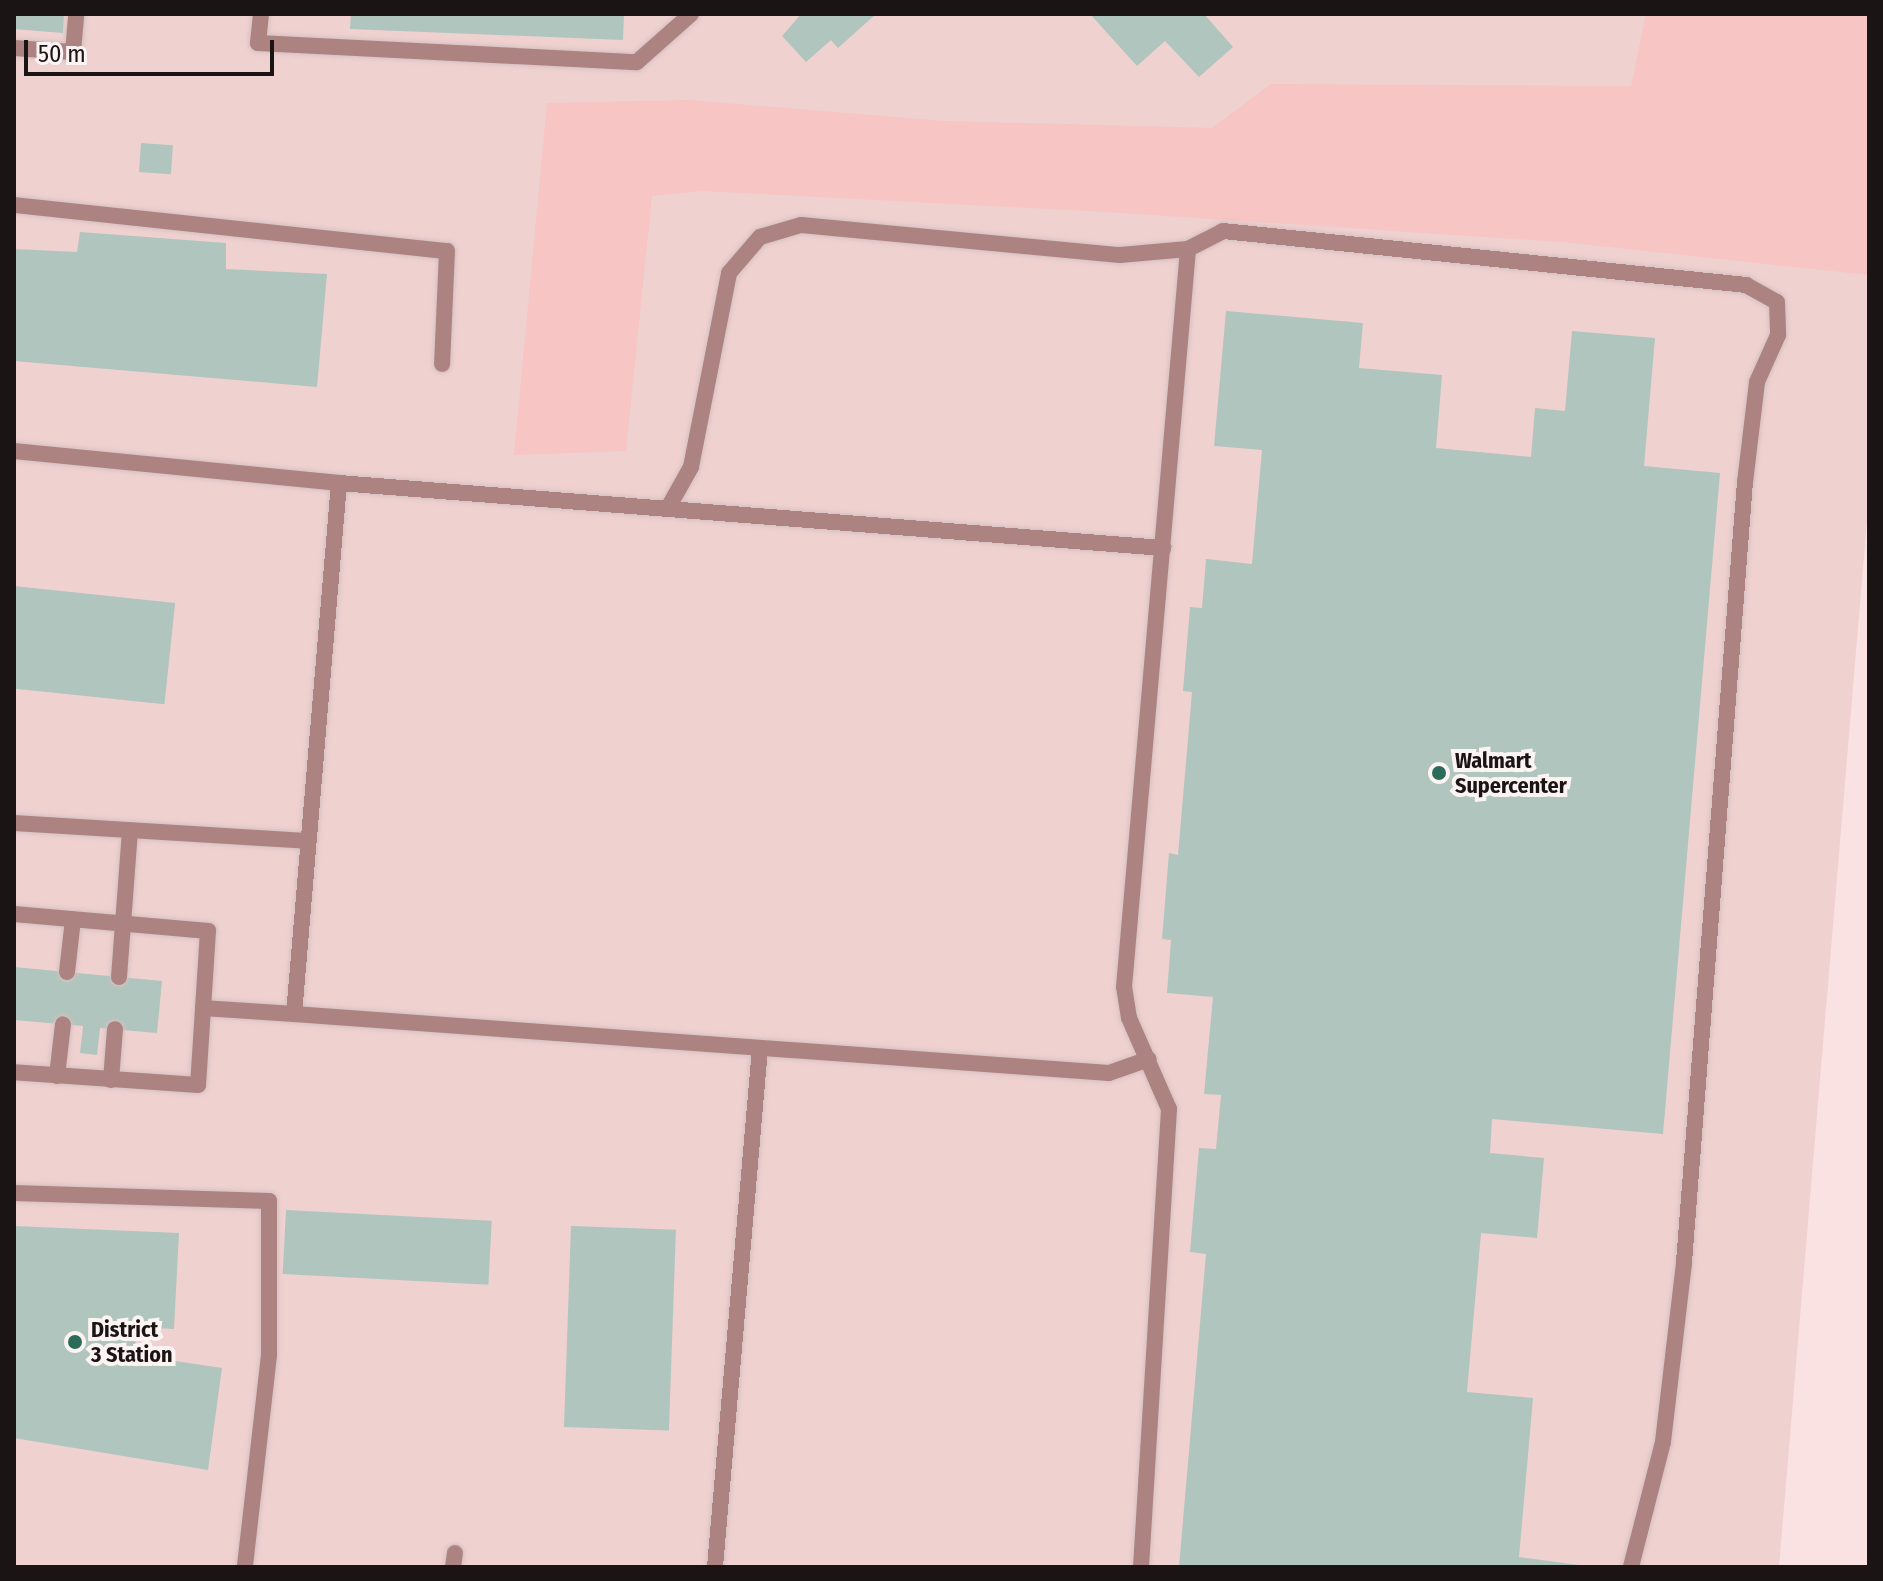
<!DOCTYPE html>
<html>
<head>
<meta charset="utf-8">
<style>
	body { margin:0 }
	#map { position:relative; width:1883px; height:1581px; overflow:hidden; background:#f9e2e1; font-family:"Fira Sans Condensed",sans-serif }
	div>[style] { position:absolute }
	.built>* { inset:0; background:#efd1d0 }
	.green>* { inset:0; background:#f6c5c4 }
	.building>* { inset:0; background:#b0c5be; transform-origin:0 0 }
	.roads { filter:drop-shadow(0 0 2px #d5c1c0) drop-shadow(0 0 2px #d5c1c0) }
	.lane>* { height:16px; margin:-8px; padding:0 8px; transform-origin:8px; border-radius:8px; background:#ad8382 }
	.dots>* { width:22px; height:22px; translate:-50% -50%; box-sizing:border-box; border:4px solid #fcf3f3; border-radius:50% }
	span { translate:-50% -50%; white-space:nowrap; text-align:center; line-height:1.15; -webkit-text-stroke:8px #fcf3f3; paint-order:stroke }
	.poi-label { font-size:22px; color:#1b1414; font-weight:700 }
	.left { translate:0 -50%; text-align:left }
	.frame { position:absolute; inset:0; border:16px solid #1b1414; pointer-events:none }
	.scale { position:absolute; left:24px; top:40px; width:250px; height:36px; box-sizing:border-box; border:4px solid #1b1414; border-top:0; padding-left:10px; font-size:24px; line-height:28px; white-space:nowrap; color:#1b1414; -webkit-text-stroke:6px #fcf3f3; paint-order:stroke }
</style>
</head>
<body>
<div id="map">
	<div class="built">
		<i style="clip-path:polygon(14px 14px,1869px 14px,1869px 497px,1779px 1567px,14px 1567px)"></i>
	</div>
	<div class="green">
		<i style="clip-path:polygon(1646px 14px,1869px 14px,1869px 275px,1562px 242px,1107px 212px,702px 191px,652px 196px,626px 451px,514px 455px,547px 103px,689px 100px,945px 121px,1212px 128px,1271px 84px,1631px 86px)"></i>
	</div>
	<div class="building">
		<i style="clip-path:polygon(14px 14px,64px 14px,63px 33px,14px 29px)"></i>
		<i style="clip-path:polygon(351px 14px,624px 14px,623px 40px,350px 29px)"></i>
		<i style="clip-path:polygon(801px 14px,876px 14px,838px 48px,831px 40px,806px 62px,782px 36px)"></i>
		<i style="clip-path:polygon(1090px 14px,1204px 14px,1233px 47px,1199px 77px,1165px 41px,1137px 66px)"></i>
		<i style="left:141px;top:143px;width:32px;height:29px;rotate:4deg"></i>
		<i style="clip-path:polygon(80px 232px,226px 243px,226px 269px,327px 274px,317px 387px,14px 361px,14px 249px,77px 252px)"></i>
		<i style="clip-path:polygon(1226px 311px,1363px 323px,1359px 368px,1442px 375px,1436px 448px,1531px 457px,1535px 408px,1565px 411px,1572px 331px,1655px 338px,1644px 466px,1720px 473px,1663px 1134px,1492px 1119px,1490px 1153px,1544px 1158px,1537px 1238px,1481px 1233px,1467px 1392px,1533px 1398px,1519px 1557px,1594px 1567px,1179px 1567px,1206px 1254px,1190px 1252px,1199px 1148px,1216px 1149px,1221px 1095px,1204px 1094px,1213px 997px,1167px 993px,1171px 940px,1162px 939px,1169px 853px,1178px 855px,1192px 692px,1183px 691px,1190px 607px,1202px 608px,1206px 559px,1252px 564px,1262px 450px,1214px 446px)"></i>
		<i style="left:14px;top:586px;width:162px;height:102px;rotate:6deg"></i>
		<i style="clip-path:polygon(14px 967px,162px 981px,157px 1033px,100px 1028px,97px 1055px,80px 1053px,83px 1026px,14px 1020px)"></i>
		<i style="left:286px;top:1210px;width:206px;height:64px;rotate:3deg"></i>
		<i style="clip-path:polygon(14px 1226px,179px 1233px,174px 1329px,136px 1327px,135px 1355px,222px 1368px,208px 1470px,14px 1438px)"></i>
		<i style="left:571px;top:1226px;width:105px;height:201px;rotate:2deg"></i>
	</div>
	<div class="roads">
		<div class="lane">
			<i style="left:261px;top:14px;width:29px;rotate:96deg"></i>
			<i style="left:258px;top:43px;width:379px;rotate:2.9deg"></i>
			<i style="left:637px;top:62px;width:72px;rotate:-41.6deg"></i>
			<i style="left:14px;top:48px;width:59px;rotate:3.9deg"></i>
			<i style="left:73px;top:52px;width:38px;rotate:-85deg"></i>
			<i style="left:14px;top:205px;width:435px;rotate:6.1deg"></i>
			<i style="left:447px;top:251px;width:113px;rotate:92.5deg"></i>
			<i style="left:14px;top:451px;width:327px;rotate:5.6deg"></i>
			<i style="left:339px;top:483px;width:827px;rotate:4.51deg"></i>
			<i style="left:339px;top:483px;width:533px;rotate:94.84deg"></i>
			<i style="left:294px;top:1014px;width:817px;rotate:4.14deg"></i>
			<i style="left:1109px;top:1073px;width:42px;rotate:-19.3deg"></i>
			<i style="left:668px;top:508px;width:47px;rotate:-60.7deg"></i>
			<i style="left:691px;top:467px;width:198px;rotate:-78.9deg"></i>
			<i style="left:729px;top:273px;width:48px;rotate:-49.3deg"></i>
			<i style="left:760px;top:237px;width:43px;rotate:-16.3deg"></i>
			<i style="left:801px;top:225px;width:320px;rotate:5.4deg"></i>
			<i style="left:1120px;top:255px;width:68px;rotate:-5deg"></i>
			<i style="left:1188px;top:249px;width:39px;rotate:-27deg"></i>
			<i style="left:1223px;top:231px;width:526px;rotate:5.89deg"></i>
			<i style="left:1746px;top:285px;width:35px;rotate:29deg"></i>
			<i style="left:1777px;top:302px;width:33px;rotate:88deg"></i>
			<i style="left:1778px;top:335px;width:51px;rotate:114.1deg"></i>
			<i style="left:1757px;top:382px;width:101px;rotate:96.8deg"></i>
			<i style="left:1745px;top:482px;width:783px;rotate:94.47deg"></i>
			<i style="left:1684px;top:1263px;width:180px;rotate:96.7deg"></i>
			<i style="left:1663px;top:1442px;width:129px;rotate:104.4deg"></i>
			<i style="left:14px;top:823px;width:293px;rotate:3.5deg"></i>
			<i style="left:14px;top:914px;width:195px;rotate:5deg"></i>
			<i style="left:208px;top:931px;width:154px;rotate:93.7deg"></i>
			<i style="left:198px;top:1085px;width:184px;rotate:-176deg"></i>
			<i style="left:67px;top:972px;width:53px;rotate:-83.5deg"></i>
			<i style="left:119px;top:977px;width:146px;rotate:-85.7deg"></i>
			<i style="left:203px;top:1008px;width:91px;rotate:3.8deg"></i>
			<i style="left:57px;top:1076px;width:52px;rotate:-83.4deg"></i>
			<i style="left:111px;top:1080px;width:51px;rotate:-85.5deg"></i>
			<i style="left:14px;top:1193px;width:255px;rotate:1.8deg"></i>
			<i style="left:269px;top:1201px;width:154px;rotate:90deg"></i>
			<i style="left:269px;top:1355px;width:213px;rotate:96.5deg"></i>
			<i style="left:453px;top:1567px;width:14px;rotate:-82deg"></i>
			<i style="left:715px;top:1567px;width:521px;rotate:-85.04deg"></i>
			<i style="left:1141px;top:1567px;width:459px;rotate:-86.5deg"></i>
			<i style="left:1169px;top:1109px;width:99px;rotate:-113.7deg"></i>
			<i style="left:1129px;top:1018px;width:31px;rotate:-99deg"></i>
			<i style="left:1124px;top:987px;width:741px;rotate:-85.04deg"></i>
		</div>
	</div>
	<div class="dots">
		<i style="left:1439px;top:773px;background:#2b6b5a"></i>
		<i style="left:75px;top:1342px;background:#2b6b5a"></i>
	</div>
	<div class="poi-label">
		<span class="left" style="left:1455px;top:773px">Walmart<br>Supercenter</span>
		<span class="left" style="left:91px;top:1342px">District<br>3 Station</span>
	</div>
	<div class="frame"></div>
	<div class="scale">50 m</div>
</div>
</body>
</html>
